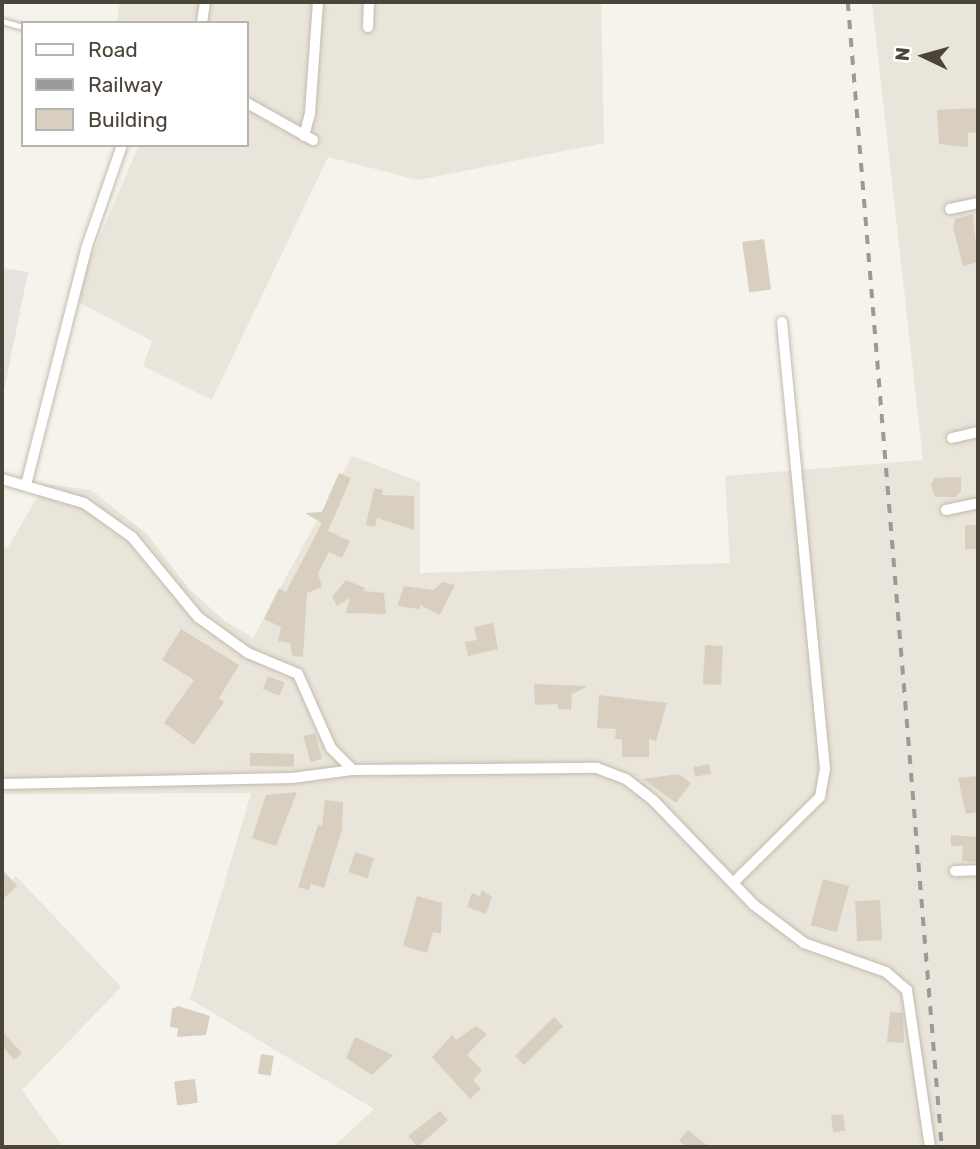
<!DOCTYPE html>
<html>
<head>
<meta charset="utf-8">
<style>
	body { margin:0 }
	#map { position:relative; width:980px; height:1149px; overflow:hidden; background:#f6f3ec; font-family:Rubik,sans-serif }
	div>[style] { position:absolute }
	.residential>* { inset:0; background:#eae5da }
	.industrial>* { inset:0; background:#e6e2dd }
	.building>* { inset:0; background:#d8cfc1; transform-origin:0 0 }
	.roads { filter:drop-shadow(0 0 2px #c2bbae) drop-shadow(0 0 2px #c2bbae) }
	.lane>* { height:4.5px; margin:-2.25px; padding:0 2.25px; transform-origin:2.25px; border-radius:2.25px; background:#fff }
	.street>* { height:10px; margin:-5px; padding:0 5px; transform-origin:5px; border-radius:5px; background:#fff }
	.rail>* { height:3.5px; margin-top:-1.75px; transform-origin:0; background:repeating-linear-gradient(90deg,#9a9a9a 0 9px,transparent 0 18px) }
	span { translate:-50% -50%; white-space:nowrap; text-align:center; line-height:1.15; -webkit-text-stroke:5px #fff; paint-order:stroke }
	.frame { position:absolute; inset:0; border:4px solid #4b4439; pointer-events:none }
	.legend { position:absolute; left:21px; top:21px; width:228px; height:126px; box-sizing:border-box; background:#fff; border:2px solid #b7b4b0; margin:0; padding:9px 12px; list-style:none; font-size:21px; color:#4b4439 }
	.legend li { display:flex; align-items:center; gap:14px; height:35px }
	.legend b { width:35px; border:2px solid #b7b4b0 }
	.north { position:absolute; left:889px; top:21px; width:70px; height:70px; -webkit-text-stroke:5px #fff; paint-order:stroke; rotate:275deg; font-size:19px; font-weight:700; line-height:28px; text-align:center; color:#4b4439 }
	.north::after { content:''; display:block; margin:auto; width:24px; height:32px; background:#4b4439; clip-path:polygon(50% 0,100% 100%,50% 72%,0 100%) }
</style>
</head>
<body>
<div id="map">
	<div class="residential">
		<i style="clip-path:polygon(120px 2px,601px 2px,604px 143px,418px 180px,328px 157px,212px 400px,143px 366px,152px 341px,73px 299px,139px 145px,247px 145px,247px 23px,116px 23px)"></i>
		<i style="clip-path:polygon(872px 2px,978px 2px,978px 1147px,333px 1147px,374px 1109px,190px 999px,251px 793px,2px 794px,2px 544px,7px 549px,45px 484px,91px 490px,147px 534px,190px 590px,225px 621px,253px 638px,352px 456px,420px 482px,420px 573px,730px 563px,725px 476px,923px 460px)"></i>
		<i style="clip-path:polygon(16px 876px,121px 987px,22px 1090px,63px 1147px,2px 1147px,2px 890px)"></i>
	</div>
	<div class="industrial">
		<i style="clip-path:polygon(2px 268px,28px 272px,2px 401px)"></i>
	</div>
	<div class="building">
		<i style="clip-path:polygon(978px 108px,978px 132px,968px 133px,968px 147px,939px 144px,937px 110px)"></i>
		<i style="clip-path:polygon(973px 214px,978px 262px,963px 266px,953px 227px,955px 219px)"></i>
		<i style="left:764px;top:239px;width:51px;height:22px;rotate:82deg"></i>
		<i style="clip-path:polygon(339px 473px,351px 478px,328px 531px,350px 541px,342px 558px,329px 552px,318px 573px,322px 587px,307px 593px,303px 657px,292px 656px,290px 643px,278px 641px,281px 627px,264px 619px,279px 588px,286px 592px,322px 523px,305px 513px,322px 512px)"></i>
		<i style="clip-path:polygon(961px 477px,961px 491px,956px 497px,935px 497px,931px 485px,934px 478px)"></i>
		<i style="clip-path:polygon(374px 488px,383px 490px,382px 495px,414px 496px,414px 530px,377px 518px,375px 527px,366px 525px)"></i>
		<i style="left:965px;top:525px;width:13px;height:24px"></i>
		<i style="clip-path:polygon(346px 580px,365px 588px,364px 591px,384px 593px,386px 614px,346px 613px,350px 598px,337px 606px,332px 597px)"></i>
		<i style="clip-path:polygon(443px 582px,455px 585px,440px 615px,420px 605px,420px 609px,397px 606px,404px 586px,433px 590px)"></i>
		<i style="clip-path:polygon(493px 623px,498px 649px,468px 656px,465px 642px,477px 640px,474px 627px)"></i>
		<i style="clip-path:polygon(181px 629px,239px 665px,219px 698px,224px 702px,194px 745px,164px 723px,194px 680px,162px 660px)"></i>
		<i style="left:705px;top:645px;width:18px;height:39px;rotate:3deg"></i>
		<i style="left:268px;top:676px;width:18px;height:14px;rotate:22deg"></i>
		<i style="clip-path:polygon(534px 684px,588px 686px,572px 694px,571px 710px,558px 709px,558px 704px,535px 705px)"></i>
		<i style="clip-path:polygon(599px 695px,667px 703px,656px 741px,649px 739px,649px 757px,622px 757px,622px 739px,615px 739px,616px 729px,597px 728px)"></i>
		<i style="left:315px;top:733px;width:27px;height:12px;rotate:75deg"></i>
		<i style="left:250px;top:753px;width:44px;height:13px;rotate:1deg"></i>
		<i style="left:709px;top:764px;width:10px;height:16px;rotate:79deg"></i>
		<i style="clip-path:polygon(679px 774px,691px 783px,676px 803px,643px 779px)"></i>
		<i style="clip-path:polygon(978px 776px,978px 812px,966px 814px,958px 778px)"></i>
		<i style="clip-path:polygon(297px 792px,276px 846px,252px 838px,266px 795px)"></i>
		<i style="clip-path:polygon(325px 800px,343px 802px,342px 830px,324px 888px,311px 884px,309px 890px,298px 887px,318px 825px,322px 826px)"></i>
		<i style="clip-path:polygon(951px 835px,978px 837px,978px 862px,962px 861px,963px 846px,951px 846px)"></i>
		<i style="left:355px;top:852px;width:20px;height:21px;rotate:18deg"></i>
		<i style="clip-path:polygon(2px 869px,17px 886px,2px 900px)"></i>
		<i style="left:823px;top:879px;width:27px;height:48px;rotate:15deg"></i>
		<i style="clip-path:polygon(482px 890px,492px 897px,486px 914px,467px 907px,472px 893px,480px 896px)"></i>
		<i style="clip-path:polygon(417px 896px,442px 903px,441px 934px,433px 932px,427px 953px,403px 946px)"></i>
		<i style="left:880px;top:900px;width:40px;height:25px;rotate:87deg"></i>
		<i style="clip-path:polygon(178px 1006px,210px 1016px,206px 1035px,177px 1037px,178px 1028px,170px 1027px,172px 1009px)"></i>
		<i style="clip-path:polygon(890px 1012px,903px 1013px,904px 1043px,887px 1042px)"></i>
		<i style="left:554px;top:1017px;width:13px;height:55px;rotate:45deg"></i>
		<i style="clip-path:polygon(476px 1026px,487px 1034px,467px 1055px,482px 1070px,473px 1080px,481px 1089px,470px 1099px,432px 1057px,452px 1035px,456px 1040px)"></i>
		<i style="clip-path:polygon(2px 1031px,22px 1053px,14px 1060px,2px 1046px)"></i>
		<i style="clip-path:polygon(355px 1037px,393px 1055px,372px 1075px,346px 1058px)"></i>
		<i style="left:261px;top:1054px;width:13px;height:20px;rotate:9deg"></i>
		<i style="left:195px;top:1079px;width:24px;height:21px;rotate:83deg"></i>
		<i style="clip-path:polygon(440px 1111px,448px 1120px,418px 1147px,408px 1136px)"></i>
		<i style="left:843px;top:1114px;width:17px;height:12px;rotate:83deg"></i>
		<i style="clip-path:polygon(688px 1130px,709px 1147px,687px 1147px,679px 1141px)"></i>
	</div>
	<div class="roads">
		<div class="lane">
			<i style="left:2px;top:21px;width:22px;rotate:16deg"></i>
		</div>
		<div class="street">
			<i style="left:202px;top:23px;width:21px;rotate:-82deg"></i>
			<i style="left:368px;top:27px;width:25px;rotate:-88deg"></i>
			<i style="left:247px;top:103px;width:76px;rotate:29.3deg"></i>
			<i style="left:304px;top:136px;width:24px;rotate:-75deg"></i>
			<i style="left:310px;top:113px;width:111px;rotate:-85.9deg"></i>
			<i style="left:950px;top:209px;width:29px;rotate:-12deg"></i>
			<i style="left:952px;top:438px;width:27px;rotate:-13deg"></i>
			<i style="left:2px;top:479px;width:85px;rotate:16.3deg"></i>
			<i style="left:84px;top:503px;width:59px;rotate:35.3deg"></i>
			<i style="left:132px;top:537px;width:104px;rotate:50.5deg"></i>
			<i style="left:198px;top:617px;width:62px;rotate:35.8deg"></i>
			<i style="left:248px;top:653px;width:54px;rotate:22.8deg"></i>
			<i style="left:298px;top:674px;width:81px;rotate:66deg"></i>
			<i style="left:331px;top:748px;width:31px;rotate:45deg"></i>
			<i style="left:26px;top:485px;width:244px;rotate:-75.7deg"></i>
			<i style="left:86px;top:249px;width:110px;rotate:-70.9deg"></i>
			<i style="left:946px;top:510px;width:33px;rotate:-12deg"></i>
			<i style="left:2px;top:784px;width:290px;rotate:-1.2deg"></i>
			<i style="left:292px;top:778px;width:62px;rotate:-7.5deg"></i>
			<i style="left:353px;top:770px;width:244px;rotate:-0.5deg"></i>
			<i style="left:597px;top:768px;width:31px;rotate:21deg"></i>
			<i style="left:626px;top:779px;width:34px;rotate:38deg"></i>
			<i style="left:653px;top:800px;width:146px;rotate:46.1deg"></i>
			<i style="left:754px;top:905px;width:63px;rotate:37.2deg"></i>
			<i style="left:804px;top:943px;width:87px;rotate:19.5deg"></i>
			<i style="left:886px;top:972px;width:28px;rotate:41deg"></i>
			<i style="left:907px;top:990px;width:159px;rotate:81.7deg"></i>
			<i style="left:955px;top:871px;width:23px;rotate:-2deg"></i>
			<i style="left:733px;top:883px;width:122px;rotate:-44.7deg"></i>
			<i style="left:820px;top:797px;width:28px;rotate:-80deg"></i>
			<i style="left:825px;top:769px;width:449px;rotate:-95.5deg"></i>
		</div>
	</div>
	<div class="rail">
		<i style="left:848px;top:2px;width:1149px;rotate:85.31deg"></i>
	</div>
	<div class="frame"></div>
	<ul class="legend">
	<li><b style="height:9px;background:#fff"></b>Road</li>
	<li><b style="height:9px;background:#9a9a9a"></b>Railway</li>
	<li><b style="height:19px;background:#d8cfc1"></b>Building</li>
	</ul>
	<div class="north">N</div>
</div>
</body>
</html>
